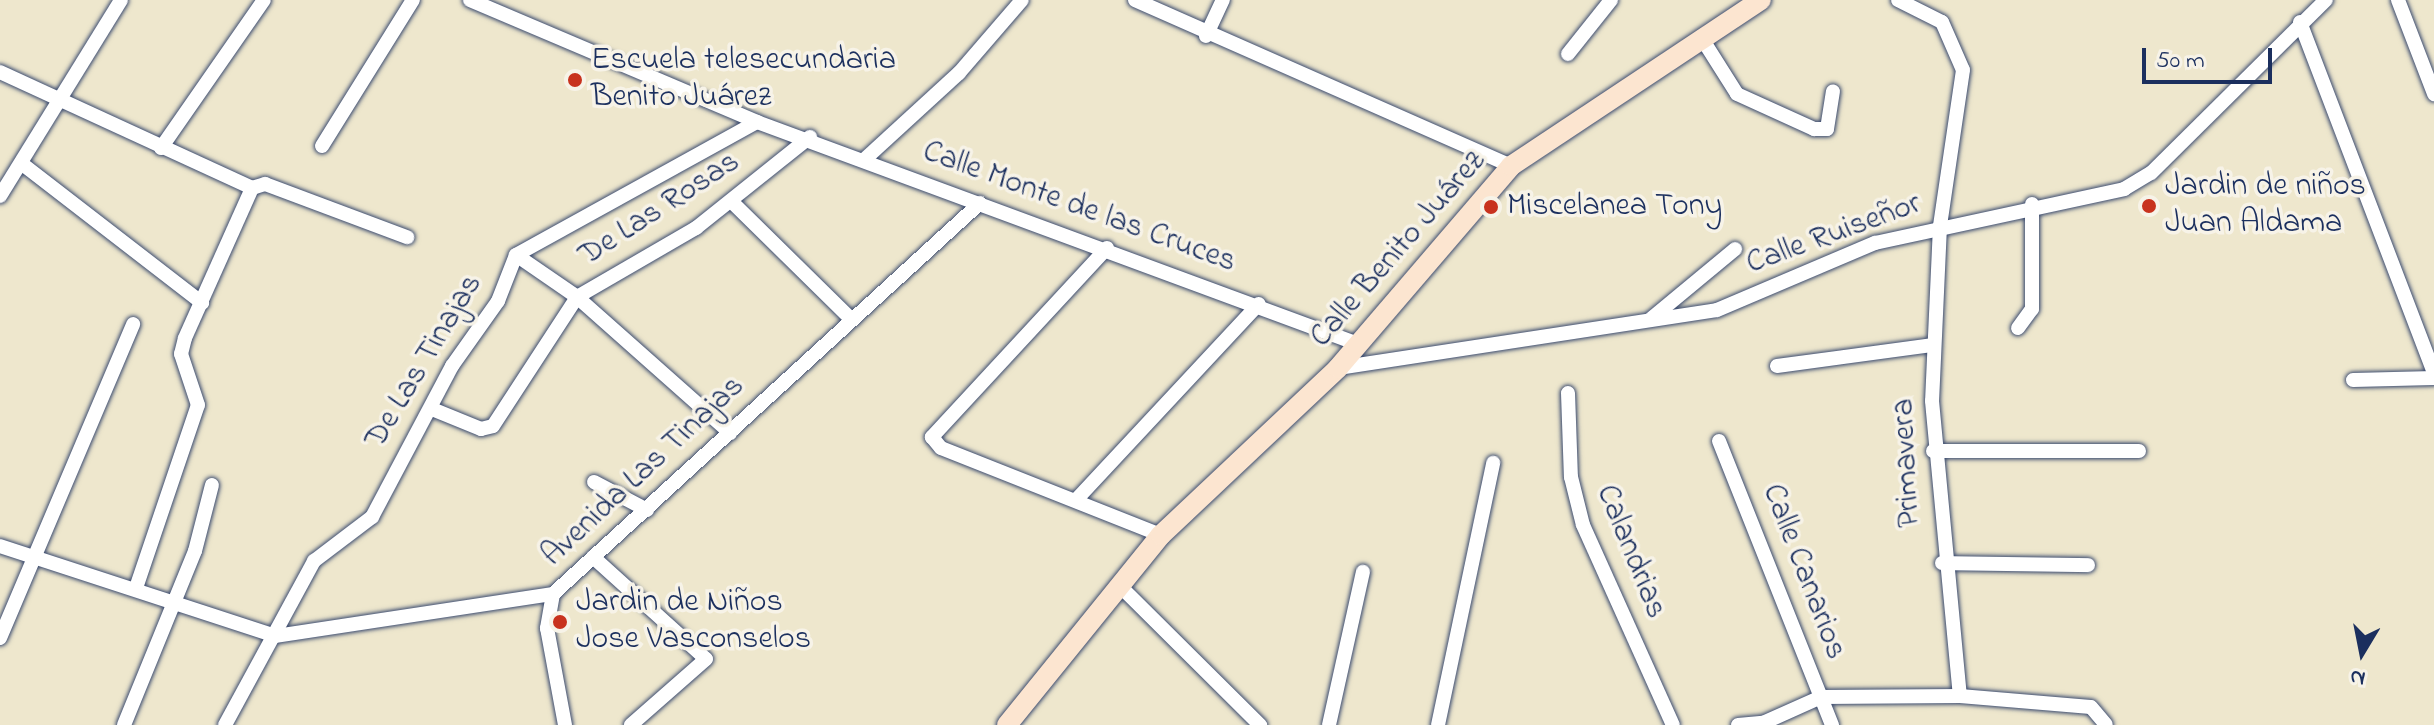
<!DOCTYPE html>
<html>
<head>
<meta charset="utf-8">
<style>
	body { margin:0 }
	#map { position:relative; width:2434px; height:725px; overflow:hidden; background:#eee7cd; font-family:"Indie Flower",sans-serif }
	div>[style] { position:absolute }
	.roads { filter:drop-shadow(0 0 2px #3b4b6f) drop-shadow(0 0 2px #3b4b6f) }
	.street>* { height:14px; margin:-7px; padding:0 7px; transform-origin:7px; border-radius:7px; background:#fff }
	.secondary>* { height:20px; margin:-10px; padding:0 10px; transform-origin:10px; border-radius:10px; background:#fce5d0 }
	.dots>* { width:22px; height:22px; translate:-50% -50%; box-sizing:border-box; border:4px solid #f7f3e8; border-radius:50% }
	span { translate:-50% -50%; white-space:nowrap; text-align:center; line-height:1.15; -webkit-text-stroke:7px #f7f3e8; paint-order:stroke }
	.poi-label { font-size:32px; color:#1b2f5e }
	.left { translate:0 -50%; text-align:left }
	.street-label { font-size:32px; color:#1b2f5e }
	.north { position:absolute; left:2322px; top:613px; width:80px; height:80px; -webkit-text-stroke:6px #f7f3e8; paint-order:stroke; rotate:190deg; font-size:22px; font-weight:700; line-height:32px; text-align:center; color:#1b2f5e }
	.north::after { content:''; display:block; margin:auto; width:28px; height:36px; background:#1b2f5e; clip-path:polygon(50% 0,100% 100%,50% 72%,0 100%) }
	.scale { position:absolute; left:2142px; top:48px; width:130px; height:36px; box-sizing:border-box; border:4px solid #1b2f5e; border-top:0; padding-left:10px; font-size:24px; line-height:28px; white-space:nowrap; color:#1b2f5e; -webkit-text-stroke:6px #f7f3e8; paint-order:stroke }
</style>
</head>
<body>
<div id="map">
	<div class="roads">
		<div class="street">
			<i style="left:470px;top:0;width:312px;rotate:23deg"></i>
			<i style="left:757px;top:122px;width:641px;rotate:20.27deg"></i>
			<i style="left:1135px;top:0;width:411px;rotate:23.8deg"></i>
			<i style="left:1898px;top:0;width:49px;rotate:26.6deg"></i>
			<i style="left:1942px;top:22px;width:52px;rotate:66.4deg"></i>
			<i style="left:1963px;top:70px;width:158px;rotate:98.4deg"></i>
			<i style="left:1940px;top:226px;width:175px;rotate:92.6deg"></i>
			<i style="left:1932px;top:401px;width:296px;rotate:84.6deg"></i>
			<i style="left:2398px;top:0;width:101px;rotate:69deg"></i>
			<i style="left:2300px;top:22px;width:376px;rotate:69.1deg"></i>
			<i style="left:1206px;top:36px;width:40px;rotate:-65deg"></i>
			<i style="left:1701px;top:37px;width:67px;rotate:57.7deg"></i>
			<i style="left:1737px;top:94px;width:85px;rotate:24.4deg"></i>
			<i style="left:1814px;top:129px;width:13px"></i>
			<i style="left:1827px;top:129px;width:38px;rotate:-81deg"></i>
			<i style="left:1568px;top:54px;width:69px;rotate:-51.5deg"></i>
			<i style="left:0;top:72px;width:277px;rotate:24.7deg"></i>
			<i style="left:322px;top:146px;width:172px;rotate:-58.1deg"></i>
			<i style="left:161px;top:148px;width:180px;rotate:-55.2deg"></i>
			<i style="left:865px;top:159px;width:127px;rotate:-42.5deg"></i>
			<i style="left:959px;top:73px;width:96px;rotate:-49.2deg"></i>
			<i style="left:21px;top:163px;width:229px;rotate:37.7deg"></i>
			<i style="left:252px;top:188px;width:14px;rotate:-17deg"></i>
			<i style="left:265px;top:184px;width:152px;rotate:20.5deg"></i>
			<i style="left:0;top:196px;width:230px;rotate:-58.3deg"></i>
			<i style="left:732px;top:202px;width:164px;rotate:44.5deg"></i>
			<i style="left:1107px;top:248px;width:258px;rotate:132.8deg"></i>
			<i style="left:932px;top:437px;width:14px;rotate:51deg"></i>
			<i style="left:941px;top:448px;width:237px;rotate:21.6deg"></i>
			<i style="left:516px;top:255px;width:74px;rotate:34.5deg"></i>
			<i style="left:577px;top:297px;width:205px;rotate:41.6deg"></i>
			<i style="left:1652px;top:318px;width:108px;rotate:-39.7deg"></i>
			<i style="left:2018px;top:328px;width:24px;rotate:-54deg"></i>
			<i style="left:2032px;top:309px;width:105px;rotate:-90deg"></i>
			<i style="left:1777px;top:366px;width:156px;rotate:-7.7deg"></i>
			<i style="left:1338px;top:368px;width:383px;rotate:-8.7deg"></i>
			<i style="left:1717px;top:310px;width:172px;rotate:-23deg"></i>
			<i style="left:1875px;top:243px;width:255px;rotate:-12.2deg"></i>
			<i style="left:2124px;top:189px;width:31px;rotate:-31deg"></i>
			<i style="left:2151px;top:173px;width:246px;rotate:-44.7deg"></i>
			<i style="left:2353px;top:380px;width:81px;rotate:-1.4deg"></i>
			<i style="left:1568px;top:393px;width:84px;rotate:88deg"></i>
			<i style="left:1571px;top:477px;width:49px;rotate:76deg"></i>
			<i style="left:1583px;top:525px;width:219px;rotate:65.8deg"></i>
			<i style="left:432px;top:409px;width:53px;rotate:22.2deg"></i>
			<i style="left:481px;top:429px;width:12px;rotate:-14deg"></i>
			<i style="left:493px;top:426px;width:154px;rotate:-56.9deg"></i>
			<i style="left:577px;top:297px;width:138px;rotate:-30.1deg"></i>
			<i style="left:696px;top:228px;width:146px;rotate:-38.6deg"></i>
			<i style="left:1719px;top:441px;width:306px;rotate:68.3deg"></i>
			<i style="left:1933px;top:451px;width:206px"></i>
			<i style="left:594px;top:482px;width:60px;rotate:27.8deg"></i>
			<i style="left:1076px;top:500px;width:268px;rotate:-47deg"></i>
			<i style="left:0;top:546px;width:289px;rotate:18.1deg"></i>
			<i style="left:275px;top:636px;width:281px;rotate:-8.6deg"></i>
			<i style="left:553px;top:594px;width:579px;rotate:-42.48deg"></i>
			<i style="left:593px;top:557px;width:152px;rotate:42.1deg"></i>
			<i style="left:706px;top:659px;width:100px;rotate:138.7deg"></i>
			<i style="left:1942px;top:563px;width:146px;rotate:0.8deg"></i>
			<i style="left:137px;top:585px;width:190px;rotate:-71.3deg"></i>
			<i style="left:198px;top:405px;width:54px;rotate:-108.4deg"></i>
			<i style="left:181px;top:354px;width:16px;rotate:-76deg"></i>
			<i style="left:185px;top:338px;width:164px;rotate:-65.9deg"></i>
			<i style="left:1119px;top:585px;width:199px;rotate:44.8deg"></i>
			<i style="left:553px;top:594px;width:35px;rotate:100deg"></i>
			<i style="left:547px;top:628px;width:99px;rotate:79.5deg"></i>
			<i style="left:0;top:638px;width:341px;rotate:-67deg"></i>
			<i style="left:124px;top:725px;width:188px;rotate:-67.8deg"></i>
			<i style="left:195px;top:551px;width:68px;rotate:-75.6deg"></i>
			<i style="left:225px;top:725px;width:187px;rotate:-61.5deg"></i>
			<i style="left:314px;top:561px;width:73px;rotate:-37.2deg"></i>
			<i style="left:372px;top:517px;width:171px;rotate:-62.1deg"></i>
			<i style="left:452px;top:366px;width:80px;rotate:-54.7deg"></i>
			<i style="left:498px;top:301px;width:49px;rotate:-68.6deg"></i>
			<i style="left:516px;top:255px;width:275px;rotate:-28.9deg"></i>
			<i style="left:1329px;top:725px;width:157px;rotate:-77.5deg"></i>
			<i style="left:1438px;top:725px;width:268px;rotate:-78.1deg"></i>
			<i style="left:1738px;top:725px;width:25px;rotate:-5deg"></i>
			<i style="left:1763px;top:723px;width:64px;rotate:-24.1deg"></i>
			<i style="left:1821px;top:697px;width:139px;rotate:-0.4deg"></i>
			<i style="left:1960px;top:696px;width:131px;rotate:4.8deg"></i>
			<i style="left:2091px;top:707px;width:23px;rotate:50deg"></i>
		</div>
		<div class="secondary">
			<i style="left:1007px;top:725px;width:245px;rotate:-51deg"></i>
			<i style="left:1161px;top:535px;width:243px;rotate:-43.3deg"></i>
			<i style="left:1338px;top:368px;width:266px;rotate:-49.4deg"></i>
			<i style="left:1511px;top:166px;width:300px;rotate:-33.6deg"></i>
		</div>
	</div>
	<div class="dots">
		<i style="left:575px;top:80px;background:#c8321e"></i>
		<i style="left:2149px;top:206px;background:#c8321e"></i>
		<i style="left:1491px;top:207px;background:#c8321e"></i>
		<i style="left:560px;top:622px;background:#c8321e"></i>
	</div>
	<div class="poi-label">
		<span class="left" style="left:591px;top:80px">Escuela telesecundaria<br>Benito Juárez</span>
		<span class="left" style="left:2165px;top:206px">Jardin de niños<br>Juan Aldama</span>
		<span class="left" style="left:1507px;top:207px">Miscelanea Tony</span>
		<span class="left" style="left:576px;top:622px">Jardin de Niños<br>Jose Vasconselos</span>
	</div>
	<div class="street-label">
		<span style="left:1079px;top:208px;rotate:20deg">Calle Monte de las Cruces</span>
		<span style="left:660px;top:210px;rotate:-33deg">De Las Rosas</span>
		<span style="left:1834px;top:235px;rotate:-20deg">Calle Ruiseñor</span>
		<span style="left:1399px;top:250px;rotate:-49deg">Calle Benito Juárez</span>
		<span style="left:425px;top:362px;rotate:-59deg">De Las Tinajas</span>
		<span style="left:1908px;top:463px;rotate:-93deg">Primavera</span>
		<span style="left:644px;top:472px;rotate:-43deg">Avenida Las Tinajas</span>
		<span style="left:1630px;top:552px;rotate:68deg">Calandrias</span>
		<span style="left:1803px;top:572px;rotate:69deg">Calle Canarios</span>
	</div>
	<div class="north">N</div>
	<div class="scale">50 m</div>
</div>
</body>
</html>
